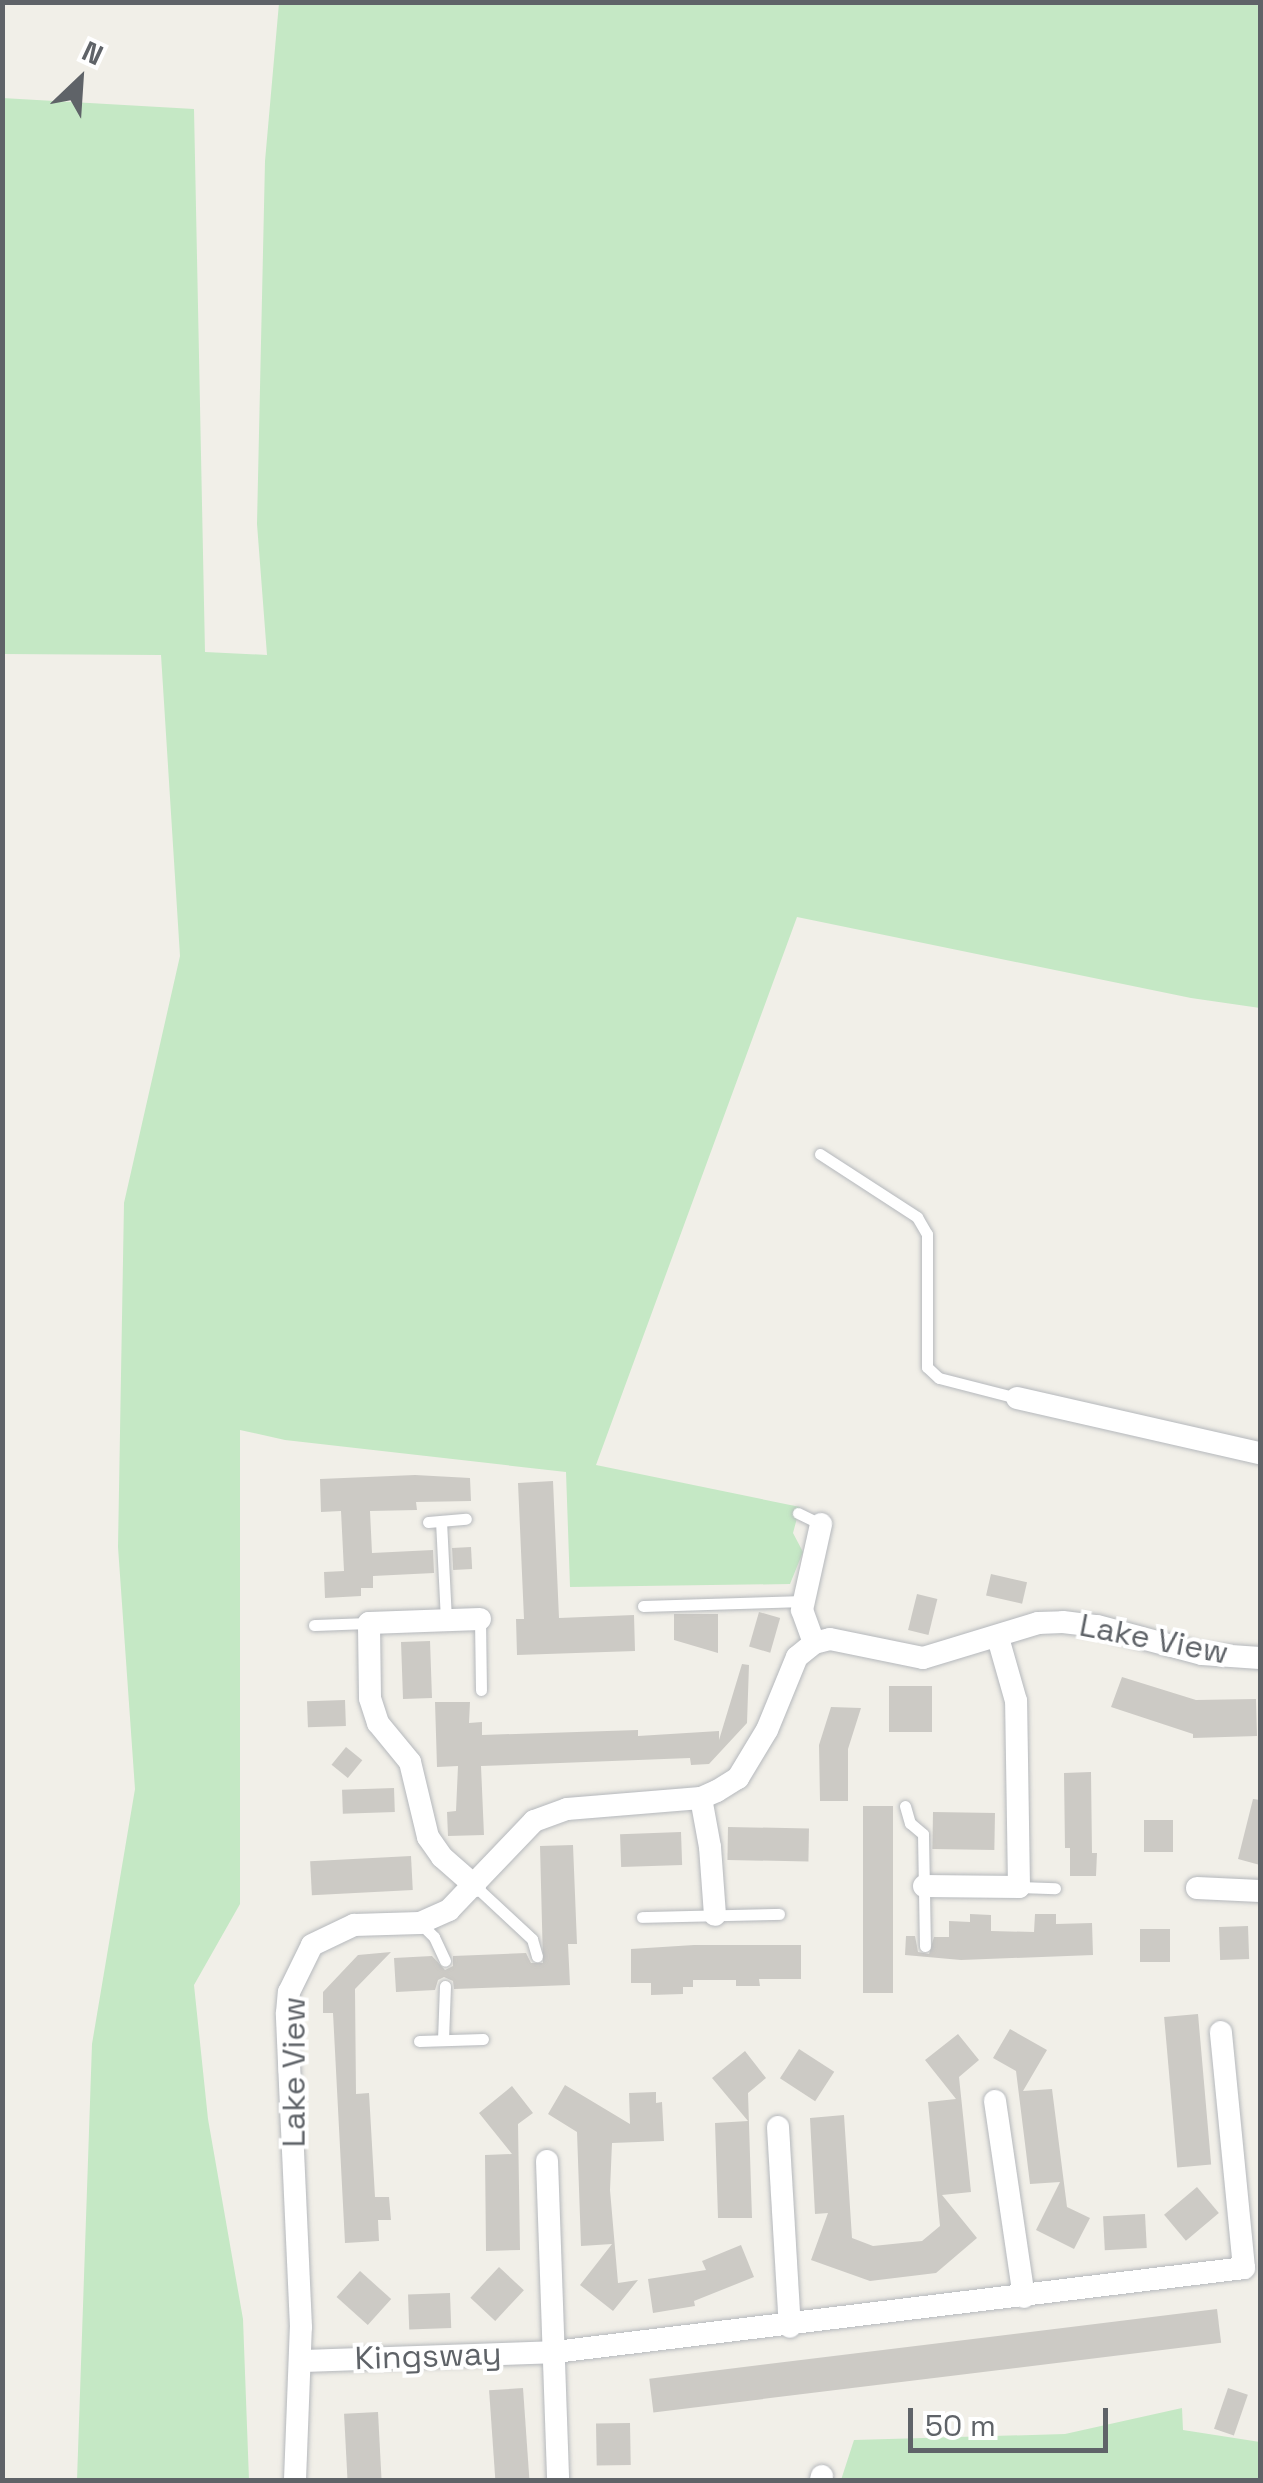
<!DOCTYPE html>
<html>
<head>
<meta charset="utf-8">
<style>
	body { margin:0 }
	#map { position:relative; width:1263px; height:2483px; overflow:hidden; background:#f1efe8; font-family:"Space Grotesk",sans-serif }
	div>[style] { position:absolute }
	.green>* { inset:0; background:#c5e8c5 }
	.building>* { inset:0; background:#cccac5; transform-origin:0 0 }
	.roads { filter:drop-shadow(0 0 2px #b5b8bc) drop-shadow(0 0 2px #b5b8bc) }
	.lane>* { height:11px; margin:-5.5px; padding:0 5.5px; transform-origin:5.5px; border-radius:5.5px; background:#fff }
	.street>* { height:22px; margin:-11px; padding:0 11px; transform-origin:11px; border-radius:11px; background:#fff }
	span { translate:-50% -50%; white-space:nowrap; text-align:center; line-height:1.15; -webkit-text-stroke:8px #fff; paint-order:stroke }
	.street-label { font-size:32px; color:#5f6368 }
	.frame { position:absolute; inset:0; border:5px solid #5f6368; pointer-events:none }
	.north { position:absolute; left:30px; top:30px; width:100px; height:100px; -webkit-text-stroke:8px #fff; paint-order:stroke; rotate:25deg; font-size:28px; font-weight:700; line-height:40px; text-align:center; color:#5f6368 }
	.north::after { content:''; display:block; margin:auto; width:35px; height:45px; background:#5f6368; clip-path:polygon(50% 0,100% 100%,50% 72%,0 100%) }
	.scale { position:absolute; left:908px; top:2408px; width:200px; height:45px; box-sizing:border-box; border:5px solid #5f6368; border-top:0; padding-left:12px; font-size:30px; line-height:35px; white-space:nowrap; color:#5f6368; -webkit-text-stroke:8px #fff; paint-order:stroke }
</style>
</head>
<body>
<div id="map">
	<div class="green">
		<i style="clip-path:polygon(279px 3px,1260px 3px,1260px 1008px,1191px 998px,797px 917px,596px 1465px,800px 1507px,793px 1533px,803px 1552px,790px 1584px,570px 1587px,566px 1472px,285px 1440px,240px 1430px,240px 1904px,194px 1985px,208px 2119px,243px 2319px,249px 2480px,77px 2480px,92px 2044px,135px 1789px,118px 1547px,124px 1203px,180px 956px,161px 655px,3px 654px,2px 98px,194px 109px,205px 652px,267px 655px,257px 524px,265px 161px)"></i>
		<i style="clip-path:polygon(1182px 2408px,1183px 2430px,1260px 2442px,1260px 2480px,841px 2480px,854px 2440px,1065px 2434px)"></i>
	</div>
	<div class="building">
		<i style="clip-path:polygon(415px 1475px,470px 1478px,471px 1501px,416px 1502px,417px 1510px,370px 1511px,372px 1553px,433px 1550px,434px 1573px,373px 1576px,373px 1588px,361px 1588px,361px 1596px,325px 1598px,324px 1572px,344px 1571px,341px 1511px,321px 1512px,320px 1479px)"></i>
		<i style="clip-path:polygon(553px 1481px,559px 1618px,634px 1615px,635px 1651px,517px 1655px,516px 1619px,524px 1619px,518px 1483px)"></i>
		<i style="left:471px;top:1547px;width:22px;height:19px;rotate:87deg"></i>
		<i style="left:991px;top:1574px;width:37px;height:22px;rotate:13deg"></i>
		<i style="left:917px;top:1594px;width:21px;height:37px;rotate:14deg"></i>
		<i style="left:759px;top:1612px;width:22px;height:36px;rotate:16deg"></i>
		<i style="clip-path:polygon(674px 1614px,718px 1614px,718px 1653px,674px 1640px)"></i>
		<i style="left:430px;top:1641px;width:57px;height:29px;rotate:88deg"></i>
		<i style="clip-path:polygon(742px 1664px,749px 1665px,747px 1723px,709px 1764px,691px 1765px,690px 1758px,481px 1766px,484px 1835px,448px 1836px,447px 1812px,456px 1811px,458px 1766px,437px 1767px,435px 1702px,470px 1702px,469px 1723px,482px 1722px,482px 1735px,638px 1730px,638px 1736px,719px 1731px,719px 1740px)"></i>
		<i style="clip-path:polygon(1122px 1677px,1196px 1700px,1256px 1699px,1257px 1736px,1193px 1738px,1193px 1734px,1111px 1707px)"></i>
		<i style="left:889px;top:1686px;width:43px;height:46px"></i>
		<i style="left:345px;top:1700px;width:26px;height:38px;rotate:88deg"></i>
		<i style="clip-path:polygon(831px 1707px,861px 1708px,848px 1749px,848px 1801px,820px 1801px,819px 1745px)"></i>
		<i style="left:346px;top:1747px;width:21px;height:23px;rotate:39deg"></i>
		<i style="clip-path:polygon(1091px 1772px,1092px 1853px,1097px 1853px,1096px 1876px,1070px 1876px,1070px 1848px,1065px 1848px,1064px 1773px)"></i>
		<i style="left:394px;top:1788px;width:24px;height:52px;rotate:88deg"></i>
		<i style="clip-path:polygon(1253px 1799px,1260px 1800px,1260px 1865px,1238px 1859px)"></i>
		<i style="left:863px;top:1806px;width:30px;height:187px"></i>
		<i style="left:933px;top:1812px;width:62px;height:37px;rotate:1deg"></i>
		<i style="left:1144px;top:1820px;width:29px;height:32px"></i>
		<i style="left:728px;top:1827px;width:81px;height:33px;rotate:1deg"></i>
		<i style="left:681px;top:1832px;width:33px;height:61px;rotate:88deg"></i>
		<i style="clip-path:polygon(573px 1845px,577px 1944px,568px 1944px,570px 1985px,454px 1989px,453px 1981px,444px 1977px,438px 1980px,435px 1990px,396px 1992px,394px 1958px,432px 1956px,445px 1970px,453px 1966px,453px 1956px,526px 1953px,531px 1963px,543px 1963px,540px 1846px)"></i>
		<i style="left:411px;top:1856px;width:34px;height:101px;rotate:87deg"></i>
		<i style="clip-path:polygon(970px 1914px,991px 1915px,991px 1931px,1034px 1932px,1035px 1914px,1056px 1914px,1056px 1924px,1092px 1923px,1093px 1955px,961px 1960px,905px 1955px,906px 1936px,915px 1936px,918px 1952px,929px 1954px,934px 1937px,949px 1937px,949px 1921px,970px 1922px)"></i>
		<i style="left:1248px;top:1926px;width:33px;height:29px;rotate:88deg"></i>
		<i style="left:1170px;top:1929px;width:33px;height:30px;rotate:90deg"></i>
		<i style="clip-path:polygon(694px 1945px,801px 1945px,801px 1979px,759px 1979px,760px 1986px,736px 1986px,736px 1980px,693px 1980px,693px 1987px,683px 1987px,683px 1994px,651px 1995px,651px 1983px,631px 1983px,631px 1949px)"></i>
		<i style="clip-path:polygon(391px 1952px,355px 1989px,356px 2094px,369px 2093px,375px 2197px,389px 2197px,391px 2220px,378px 2220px,379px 2241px,345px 2243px,333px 2013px,323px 2013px,323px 1992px,358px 1955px)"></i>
		<i style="left:1198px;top:2014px;width:151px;height:34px;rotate:85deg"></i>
		<i style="clip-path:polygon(1010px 2029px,1047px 2050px,1023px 2091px,1052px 2089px,1067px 2207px,1090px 2218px,1074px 2249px,1036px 2230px,1060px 2182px,1030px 2184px,1016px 2071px,993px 2058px)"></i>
		<i style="clip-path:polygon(958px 2034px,979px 2060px,959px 2077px,971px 2192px,942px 2195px,977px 2238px,936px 2273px,870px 2281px,811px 2260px,828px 2213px,815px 2214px,810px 2118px,844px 2115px,852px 2238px,873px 2246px,922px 2241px,940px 2226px,928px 2102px,956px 2099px,925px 2060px)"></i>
		<i style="left:799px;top:2049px;width:42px;height:35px;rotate:33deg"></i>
		<i style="clip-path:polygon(745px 2051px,766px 2078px,748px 2093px,752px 2218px,718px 2218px,715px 2123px,748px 2121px,712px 2078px)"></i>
		<i style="clip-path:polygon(565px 2085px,630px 2124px,629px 2093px,656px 2092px,656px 2103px,662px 2102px,664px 2141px,612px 2143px,610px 2190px,618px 2283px,638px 2280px,613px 2311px,580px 2285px,612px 2244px,581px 2246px,577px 2132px,548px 2114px)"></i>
		<i style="clip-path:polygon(512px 2086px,533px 2113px,518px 2124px,520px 2250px,486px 2251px,485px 2155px,512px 2154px,479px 2113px)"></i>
		<i style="left:1197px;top:2187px;width:34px;height:43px;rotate:50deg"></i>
		<i style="left:1145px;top:2214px;width:34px;height:42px;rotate:87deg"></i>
		<i style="clip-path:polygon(741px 2245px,754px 2277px,694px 2301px,695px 2306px,653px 2313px,648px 2279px,706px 2270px,702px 2261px)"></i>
		<i style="left:499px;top:2267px;width:34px;height:42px;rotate:43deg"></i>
		<i style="left:360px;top:2271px;width:42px;height:35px;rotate:42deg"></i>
		<i style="left:450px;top:2293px;width:35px;height:42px;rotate:88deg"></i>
		<i style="left:1217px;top:2309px;width:34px;height:572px;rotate:83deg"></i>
		<i style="left:523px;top:2388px;width:92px;height:34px;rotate:86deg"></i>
		<i style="left:1228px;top:2388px;width:21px;height:43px;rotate:19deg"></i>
		<i style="left:378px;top:2412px;width:68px;height:34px;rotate:87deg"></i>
		<i style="left:630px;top:2423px;width:42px;height:34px;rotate:89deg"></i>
	</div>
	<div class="roads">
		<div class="lane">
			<i style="left:820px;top:1154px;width:116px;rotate:33deg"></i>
			<i style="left:917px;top:1217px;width:20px;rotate:60deg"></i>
			<i style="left:927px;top:1234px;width:133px;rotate:90deg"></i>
			<i style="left:927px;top:1367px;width:16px;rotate:43deg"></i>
			<i style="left:939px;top:1378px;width:81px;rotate:14.4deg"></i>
			<i style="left:798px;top:1513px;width:25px;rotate:26deg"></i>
			<i style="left:441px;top:1521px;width:99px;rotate:87.1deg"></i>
			<i style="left:428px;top:1522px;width:38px;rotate:-5deg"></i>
			<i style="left:643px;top:1606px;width:161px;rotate:-1.8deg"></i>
			<i style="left:480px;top:1619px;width:71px;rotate:89.2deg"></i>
			<i style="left:314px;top:1625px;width:55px;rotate:-2.1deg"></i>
			<i style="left:905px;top:1806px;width:18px;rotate:74deg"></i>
			<i style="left:910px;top:1823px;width:17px;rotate:40deg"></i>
			<i style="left:923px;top:1834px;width:112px;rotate:89deg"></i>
			<i style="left:475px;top:1886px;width:78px;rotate:42.9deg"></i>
			<i style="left:532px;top:1939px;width:18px;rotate:74deg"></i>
			<i style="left:1019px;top:1887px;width:36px;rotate:2deg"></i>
			<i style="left:642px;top:1917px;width:137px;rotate:-1.3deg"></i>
			<i style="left:420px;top:1923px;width:20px;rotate:45deg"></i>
			<i style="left:434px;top:1937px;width:26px;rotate:65deg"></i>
			<i style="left:443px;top:2040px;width:54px;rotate:-87.9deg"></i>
			<i style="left:419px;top:2041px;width:64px;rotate:-1.8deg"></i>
		</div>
		<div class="street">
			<i style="left:1017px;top:1398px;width:249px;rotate:12.8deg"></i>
			<i style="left:814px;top:1643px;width:35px;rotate:-110deg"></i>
			<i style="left:802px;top:1610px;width:88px;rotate:-77.5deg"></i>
			<i style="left:701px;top:1798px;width:50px;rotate:79.6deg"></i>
			<i style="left:710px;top:1847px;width:68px;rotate:85.8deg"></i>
			<i style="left:475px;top:1886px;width:44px;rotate:-138.7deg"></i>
			<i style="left:442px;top:1857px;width:24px;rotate:-125deg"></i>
			<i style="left:428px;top:1837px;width:77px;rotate:-103.5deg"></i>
			<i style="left:410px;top:1762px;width:50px;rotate:-129.4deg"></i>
			<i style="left:378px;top:1723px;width:26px;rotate:-108deg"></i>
			<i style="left:370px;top:1698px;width:75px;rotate:-90.8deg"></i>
			<i style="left:369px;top:1623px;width:111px;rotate:-2.1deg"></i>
			<i style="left:924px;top:1886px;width:95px;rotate:0.6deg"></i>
			<i style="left:1019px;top:1887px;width:186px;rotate:-90.9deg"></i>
			<i style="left:1016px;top:1701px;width:66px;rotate:-105.9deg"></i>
			<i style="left:1197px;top:1888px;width:63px;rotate:2.7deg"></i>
			<i style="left:995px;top:2101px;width:198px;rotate:81.6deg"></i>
			<i style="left:778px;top:2127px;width:200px;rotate:86.6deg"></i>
			<i style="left:547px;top:2161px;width:319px;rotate:88deg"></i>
			<i style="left:301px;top:2361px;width:254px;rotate:-2deg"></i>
			<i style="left:555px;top:2352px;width:694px;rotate:-6.95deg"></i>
			<i style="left:1244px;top:2268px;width:237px;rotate:-95.6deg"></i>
			<i style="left:295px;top:2480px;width:153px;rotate:-87.8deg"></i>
			<i style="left:301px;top:2327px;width:314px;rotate:-92.6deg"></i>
			<i style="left:287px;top:2013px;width:21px;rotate:-85deg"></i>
			<i style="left:289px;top:1992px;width:52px;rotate:-63.9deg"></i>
			<i style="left:312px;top:1945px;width:47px;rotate:-25.5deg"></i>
			<i style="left:354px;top:1925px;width:66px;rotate:-1.7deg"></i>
			<i style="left:420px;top:1923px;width:32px;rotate:-24deg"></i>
			<i style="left:449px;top:1910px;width:123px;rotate:-46.3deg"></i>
			<i style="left:534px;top:1821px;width:35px;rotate:-20deg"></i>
			<i style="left:567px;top:1809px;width:134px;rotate:-4.7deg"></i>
			<i style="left:701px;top:1798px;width:17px;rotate:-24deg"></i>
			<i style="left:717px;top:1791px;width:25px;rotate:-32deg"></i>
			<i style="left:738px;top:1778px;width:56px;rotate:-58.9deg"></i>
			<i style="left:767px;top:1730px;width:79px;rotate:-67.7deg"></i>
			<i style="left:797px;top:1657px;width:22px;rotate:-39deg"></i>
			<i style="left:814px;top:1643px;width:16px;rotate:-14deg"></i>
			<i style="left:830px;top:1639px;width:95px;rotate:11.5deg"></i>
			<i style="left:923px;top:1658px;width:120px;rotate:-16.9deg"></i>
			<i style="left:1038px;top:1623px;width:25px;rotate:-2deg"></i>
			<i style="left:1063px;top:1622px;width:34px;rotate:7deg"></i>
			<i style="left:1097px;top:1626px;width:109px;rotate:14.9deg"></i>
			<i style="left:1202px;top:1654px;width:58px;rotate:3.9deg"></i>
			<i style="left:821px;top:2480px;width:4px;rotate:-76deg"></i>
		</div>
	</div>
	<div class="street-label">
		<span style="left:1154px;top:1639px;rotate:11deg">Lake View</span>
		<span style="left:294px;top:2072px;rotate:-90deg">Lake View</span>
		<span style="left:428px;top:2356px;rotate:-2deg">Kingsway</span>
	</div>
	<div class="frame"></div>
	<div class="north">N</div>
	<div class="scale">50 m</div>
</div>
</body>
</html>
